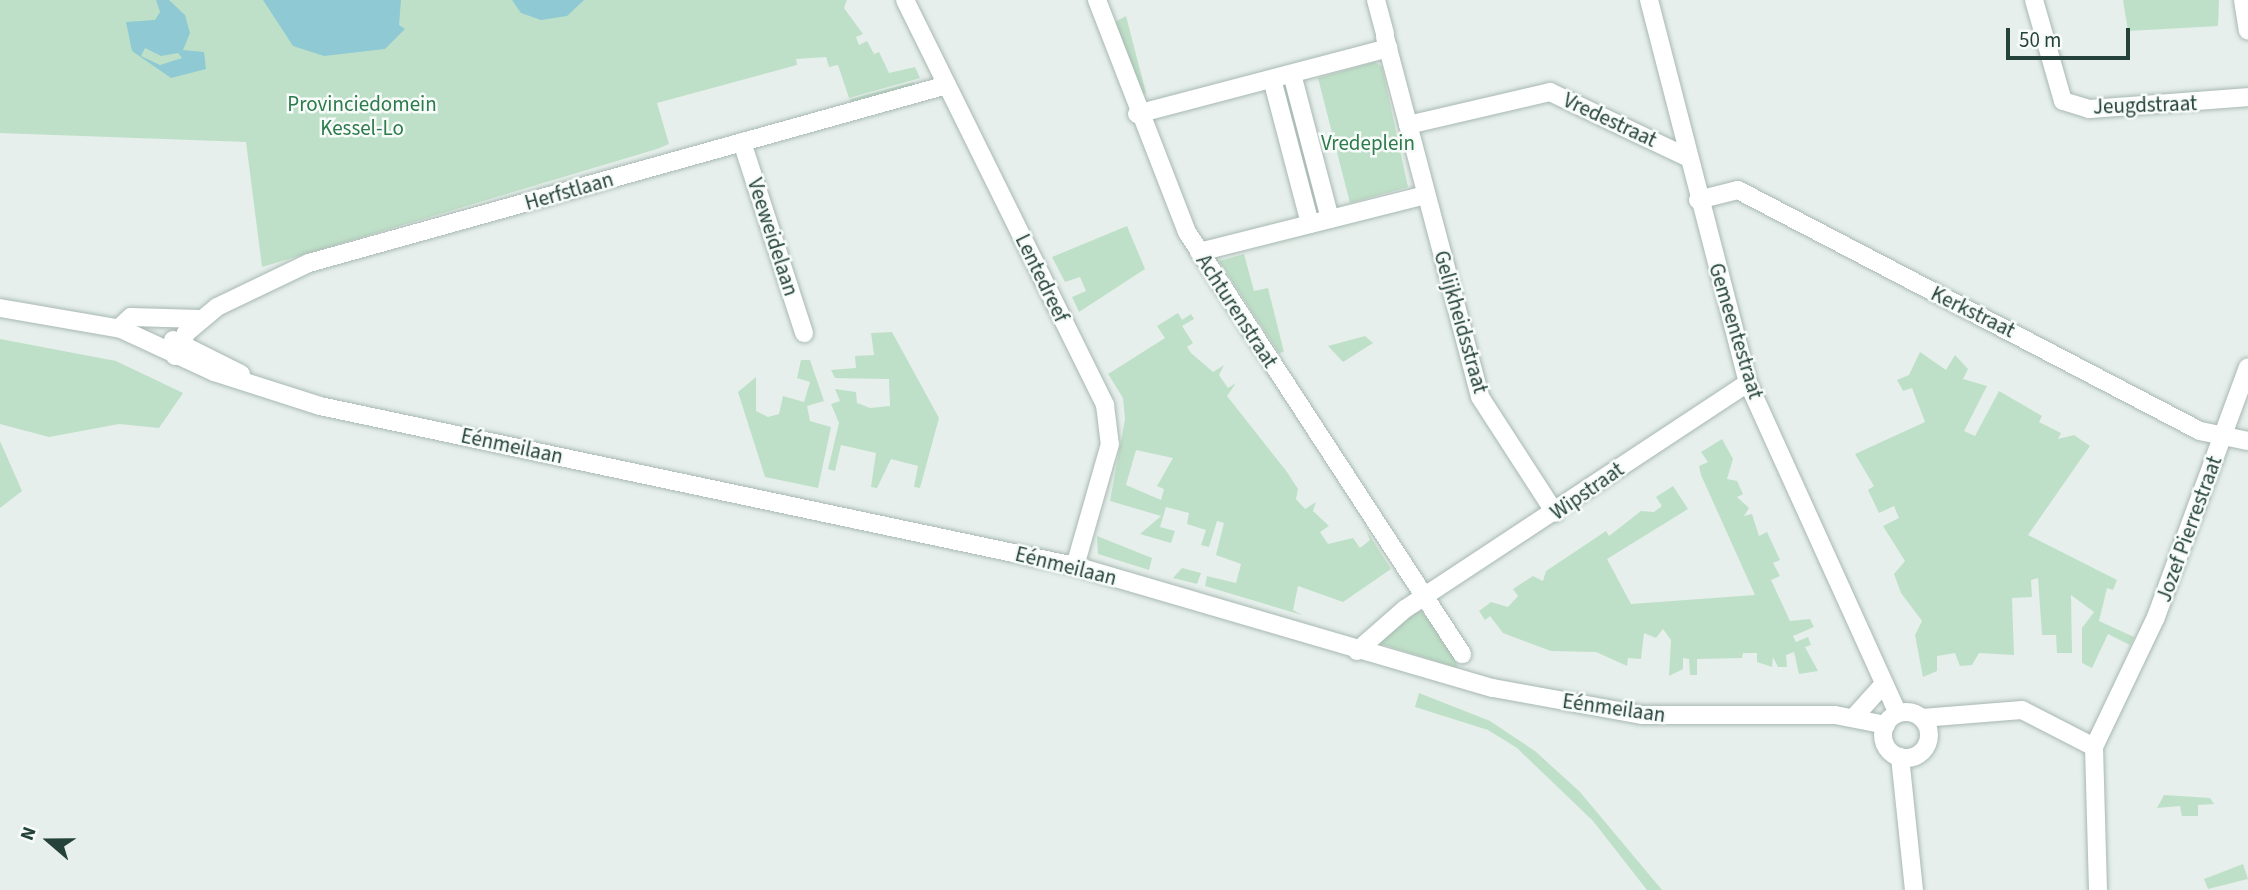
<!DOCTYPE html>
<html>
<head>
<meta charset="utf-8">
<style>
	body { margin:0 }
	#map { position:relative; width:2248px; height:890px; overflow:hidden; background:#e6efeb; font-family:"Source Sans 3",sans-serif }
	div>[style] { position:absolute }
	.green>* { inset:0; background:#bfe0c8 }
	.water>* { inset:0; background:#8ec9d4 }
	.roads { filter:drop-shadow(0 0 2px #a8b8b2) drop-shadow(0 0 2px #a8b8b2) }
	.minor>* { height:18px; margin:-9px; padding:0 9px; transform-origin:9px; border-radius:9px; background:#fff }
	.minor>.ring { margin:-9px; padding:0; box-sizing:content-box; background:none; border:18px solid #fff; border-radius:50% }
	span { translate:-50% -50%; white-space:nowrap; text-align:center; line-height:1.15; -webkit-text-stroke:5px #f7fbf9; paint-order:stroke }
	.park-label { font-size:21px; color:#2d7a4b }
	.street-label { font-size:21px; color:#24423a }
	.north { position:absolute; left:14px; top:806px; width:70px; height:70px; -webkit-text-stroke:5px #f7fbf9; paint-order:stroke; rotate:290deg; font-size:19px; font-weight:700; line-height:28px; text-align:center; color:#24423a }
	.north::after { content:''; display:block; margin:auto; width:24px; height:32px; background:#24423a; clip-path:polygon(50% 0,100% 100%,50% 72%,0 100%) }
	.scale { position:absolute; left:2006px; top:28px; width:124px; height:32px; box-sizing:border-box; border:4px solid #24423a; border-top:0; padding-left:9px; font-size:21px; line-height:24px; white-space:nowrap; color:#24423a; -webkit-text-stroke:5px #f7fbf9; paint-order:stroke }
</style>
</head>
<body>
<div id="map">
	<div class="green">
		<i style="clip-path:polygon(0 0,847px 0,844px 8px,863px 34px,856px 37px,859px 45px,867px 41px,874px 54px,879px 52px,889px 73px,915px 67px,920px 78px,849px 98px,838px 65px,829px 67px,826px 57px,796px 59px,797px 65px,657px 103px,669px 144px,657px 149px,262px 267px,246px 142px,0 133px)"></i>
		<i style="clip-path:polygon(2123px 0,2219px 0,2218px 26px,2128px 31px)"></i>
		<i style="clip-path:polygon(1126px 16px,1146px 93px,1142px 95px,1115px 22px)"></i>
		<i style="clip-path:polygon(1375px 62px,1382px 67px,1408px 187px,1350px 203px,1318px 78px)"></i>
		<i style="clip-path:polygon(914px 82px,914px 85px,851px 103px,850px 99px)"></i>
		<i style="clip-path:polygon(1127px 226px,1145px 269px,1079px 312px,1072px 297px,1086px 291px,1080px 277px,1065px 282px,1052px 257px)"></i>
		<i style="clip-path:polygon(1244px 254px,1254px 291px,1268px 288px,1284px 352px,1279px 353px,1219px 261px)"></i>
		<i style="clip-path:polygon(evenodd,1178px 313px,1182px 320px,1191px 314px,1194px 319px,1182px 326px,1193px 343px,1187px 347px,1191px 353px,1213px 372px,1224px 365px,1219px 375px,1228px 388px,1236px 383px,1227px 396px,1287px 472px,1298px 489px,1296px 499px,1305px 509px,1316px 502px,1313px 511px,1329px 526px,1320px 532px,1328px 544px,1353px 538px,1360px 548px,1370px 540px,1366px 530px,1391px 569px,1343px 602px,1298px 586px,1293px 610px,1302px 615px,1205px 586px,1207px 576px,1236px 583px,1241px 564px,1216px 555px,1224px 523px,1217px 521px,1209px 547px,1201px 545px,1206px 530px,1187px 524px,1189px 513px,1166px 507px,1160px 527px,1175px 531px,1171px 543px,1140px 534px,1161px 516px,1110px 501px,1125px 419px,1123px 398px,1108px 374px,1165px 338px,1157px 326px,1178px 313px,1136px 450px,1173px 458px,1157px 486px,1164px 489px,1161px 500px,1126px 485px,1136px 450px)"></i>
		<i style="clip-path:polygon(892px 332px,939px 418px,920px 488px,914px 487px,918px 466px,891px 459px,877px 488px,871px 487px,876px 453px,841px 445px,835px 471px,828px 469px,839px 423px,831px 404px,840px 401px,835px 389px,856px 392px,857px 403px,870px 408px,890px 406px,889px 379px,835px 378px,831px 370px,856px 368px,855px 356px,874px 355px,871px 333px)"></i>
		<i style="clip-path:polygon(1365px 336px,1373px 343px,1343px 362px,1328px 346px)"></i>
		<i style="clip-path:polygon(0 339px,116px 361px,183px 393px,159px 428px,119px 424px,49px 437px,0 424px)"></i>
		<i style="clip-path:polygon(1920px 352px,1946px 370px,1955px 355px,1968px 369px,1963px 379px,1987px 386px,1964px 431px,1975px 436px,1999px 391px,2042px 416px,2039px 422px,2061px 433px,2058px 439px,2074px 435px,2090px 446px,2028px 535px,2117px 580px,2113px 590px,2107px 588px,2099px 621px,2134px 637px,2130px 645px,2108px 634px,2092px 668px,2082px 663px,2082px 628px,2094px 612px,2071px 595px,2072px 653px,2057px 653px,2056px 635px,2042px 635px,2038px 578px,2031px 580px,2032px 597px,2012px 598px,2014px 655px,1979px 653px,1972px 665px,1960px 666px,1955px 653px,1937px 656px,1937px 671px,1923px 677px,1915px 635px,1922px 621px,1901px 593px,1894px 574px,1905px 561px,1883px 526px,1899px 518px,1894px 506px,1879px 513px,1868px 490px,1874px 486px,1855px 454px,1925px 422px,1912px 388px,1903px 391px,1897px 380px,1909px 375px)"></i>
		<i style="clip-path:polygon(801px 360px,810px 360px,824px 401px,807px 406px,810px 421px,831px 427px,818px 488px,765px 477px,738px 392px,756px 377px,756px 411px,768px 417px,779px 414px,783px 396px,804px 402px,810px 382px,797px 378px)"></i>
		<i style="clip-path:polygon(1722px 439px,1733px 459px,1727px 479px,1737px 481px,1743px 494px,1737px 497px,1749px 508px,1744px 516px,1752px 514px,1759px 536px,1767px 532px,1780px 560px,1773px 563px,1780px 576px,1771px 580px,1790px 621px,1810px 619px,1814px 627px,1793px 636px,1796px 642px,1808px 637px,1811px 645px,1805px 647px,1818px 671px,1799px 674px,1794px 652px,1786px 655px,1787px 667px,1778px 667px,1773px 657px,1772px 667px,1757px 662px,1757px 653px,1743px 653px,1742px 658px,1697px 659px,1697px 675px,1690px 675px,1689px 659px,1683px 658px,1683px 669px,1669px 676px,1671px 640px,1663px 629px,1656px 638px,1644px 633px,1641px 659px,1628px 658px,1627px 666px,1596px 652px,1551px 651px,1503px 633px,1490px 616px,1485px 620px,1479px 611px,1491px 602px,1508px 607px,1518px 596px,1513px 589px,1533px 576px,1543px 581px,1546px 571px,1606px 531px,1609px 536px,1641px 511px,1654px 512px,1662px 506px,1656px 497px,1673px 486px,1688px 509px,1607px 559px,1631px 604px,1755px 595px,1701px 475px,1699px 466px,1708px 462px,1701px 452px)"></i>
		<i style="clip-path:polygon(0 441px,22px 491px,0 508px)"></i>
		<i style="clip-path:polygon(1097px 536px,1152px 558px,1149px 570px,1098px 554px)"></i>
		<i style="clip-path:polygon(1182px 568px,1201px 573px,1197px 584px,1173px 578px)"></i>
		<i style="clip-path:polygon(1422px 612px,1452px 649px,1458px 668px,1381px 644px,1380px 637px,1411px 613px)"></i>
		<i style="clip-path:polygon(1419px 693px,1490px 721px,1535px 751px,1580px 792px,1662px 890px,1647px 890px,1593px 821px,1517px 748px,1488px 730px,1415px 707px)"></i>
		<i style="clip-path:polygon(2164px 795px,2210px 798px,2214px 804px,2198px 805px,2198px 816px,2182px 816px,2180px 806px,2157px 808px)"></i>
		<i style="clip-path:polygon(2243px 864px,2248px 879px,2208px 889px,2204px 879px)"></i>
	</div>
	<div class="water">
		<i style="clip-path:polygon(evenodd,156px 0,169px 0,185px 15px,190px 33px,183px 50px,204px 52px,206px 69px,171px 78px,132px 51px,126px 22px,155px 20px,160px 12px,156px 0,145px 48px,161px 56px,178px 53px,182px 58px,160px 65px,141px 56px,145px 48px)"></i>
		<i style="clip-path:polygon(263px 0,401px 0,399px 25px,405px 29px,385px 49px,324px 56px,293px 46px)"></i>
		<i style="clip-path:polygon(512px 0,584px 0,567px 16px,541px 20px,521px 13px)"></i>
	</div>
	<div class="roads">
		<div class="minor">
			<i style="left:905px;top:0;width:452px;rotate:63.7deg"></i>
			<i style="left:1105px;top:405px;width:39px;rotate:83deg"></i>
			<i style="left:1110px;top:444px;width:127px;rotate:106deg"></i>
			<i style="left:1097px;top:0;width:249px;rotate:68.8deg"></i>
			<i style="left:1187px;top:232px;width:504px;rotate:56.91deg"></i>
			<i style="left:1376px;top:0;width:35px;rotate:75deg"></i>
			<i style="left:1649px;top:0;width:396px;rotate:75.5deg"></i>
			<i style="left:1748px;top:383px;width:362px;rotate:65.6deg"></i>
			<i style="left:2034px;top:0;width:105px;rotate:74deg"></i>
			<i style="left:2063px;top:101px;width:27px;rotate:17deg"></i>
			<i style="left:2089px;top:109px;width:159px;rotate:-4.3deg"></i>
			<i style="left:2243px;top:0;width:31px;rotate:81deg"></i>
			<i style="left:1385px;top:37px;width:372px;rotate:75.2deg"></i>
			<i style="left:1480px;top:397px;width:138px;rotate:57.1deg"></i>
			<i style="left:1292px;top:74px;width:150px;rotate:75.3deg"></i>
			<i style="left:1272px;top:79px;width:150px;rotate:75.3deg"></i>
			<i style="left:1137px;top:114px;width:260px;rotate:-14.7deg"></i>
			<i style="left:1408px;top:125px;width:146px;rotate:-13.1deg"></i>
			<i style="left:1550px;top:92px;width:152px;rotate:25.4deg"></i>
			<i style="left:742px;top:142px;width:201px;rotate:72deg"></i>
			<i style="left:1698px;top:200px;width:41px;rotate:-14deg"></i>
			<i style="left:1738px;top:190px;width:521px;rotate:27.55deg"></i>
			<i style="left:2200px;top:431px;width:49px;rotate:11.8deg"></i>
			<i style="left:1199px;top:252px;width:234px;rotate:-14.1deg"></i>
			<i style="left:0;top:308px;width:130px;rotate:9.8deg"></i>
			<i style="left:119px;top:328px;width:105px;rotate:24.9deg"></i>
			<i style="left:214px;top:372px;width:111px;rotate:17.8deg"></i>
			<i style="left:320px;top:406px;width:772px;rotate:11.97deg"></i>
			<i style="left:1075px;top:566px;width:435px;rotate:16.3deg"></i>
			<i style="left:1493px;top:688px;width:151px;rotate:10.3deg"></i>
			<i style="left:1642px;top:715px;width:193px"></i>
			<i style="left:1835px;top:715px;width:52px;rotate:11.1deg"></i>
			<i style="left:119px;top:328px;width:16px;rotate:-43deg"></i>
			<i style="left:131px;top:317px;width:69px;rotate:1.7deg"></i>
			<i style="left:173px;top:340px;width:76px;rotate:26.6deg"></i>
			<i style="left:175px;top:356px;width:25px;rotate:-64deg"></i>
			<i style="left:186px;top:333px;width:40px;rotate:-40deg"></i>
			<i style="left:217px;top:307px;width:102px;rotate:-25.6deg"></i>
			<i style="left:309px;top:263px;width:662px;rotate:-15.59deg"></i>
			<i style="left:1357px;top:651px;width:64px;rotate:-41.2deg"></i>
			<i style="left:1405px;top:609px;width:411px;rotate:-33.4deg"></i>
			<i class="ring" style="left:1883px;top:712px;width:28px;height:28px"></i>
			<i style="left:1855px;top:716px;width:42px;rotate:-47.9deg"></i>
			<i style="left:1922px;top:718px;width:100px;rotate:-4.6deg"></i>
			<i style="left:2022px;top:710px;width:81px;rotate:27.2deg"></i>
			<i style="left:1900px;top:757px;width:134px;rotate:84deg"></i>
			<i style="left:2098px;top:890px;width:143px;rotate:-91.6deg"></i>
			<i style="left:2094px;top:747px;width:144px;rotate:-64.5deg"></i>
			<i style="left:2156px;top:617px;width:266px;rotate:-69.8deg"></i>
		</div>
	</div>
	<div class="park-label">
		<span style="left:362px;top:116px">Provinciedomein<br>Kessel-Lo</span>
		<span style="left:1368px;top:143px">Vredeplein</span>
	</div>
	<div class="street-label">
		<span style="left:2145px;top:105px;rotate:-2deg">Jeugdstraat</span>
		<span style="left:1610px;top:120px;rotate:25deg">Vredestraat</span>
		<span style="left:569px;top:191px;rotate:-16deg">Herfstlaan</span>
		<span style="left:773px;top:237px;rotate:72deg">Veeweidelaan</span>
		<span style="left:1042px;top:278px;rotate:64deg">Lentedreef</span>
		<span style="left:1237px;top:311px;rotate:57deg">Achturenstraat</span>
		<span style="left:1973px;top:312px;rotate:26deg">Kerkstraat</span>
		<span style="left:1461px;top:322px;rotate:74deg">Gelijkheidsstraat</span>
		<span style="left:1736px;top:331px;rotate:73deg">Gemeentestraat</span>
		<span style="left:512px;top:446px;rotate:12deg">Eénmeilaan</span>
		<span style="left:1587px;top:491px;rotate:-35deg">Wipstraat</span>
		<span style="left:2189px;top:529px;rotate:-70deg">Jozef Pierrestraat</span>
		<span style="left:1066px;top:566px;rotate:14deg">Eénmeilaan</span>
		<span style="left:1614px;top:708px;rotate:8deg">Eénmeilaan</span>
	</div>
	<div class="north">N</div>
	<div class="scale">50 m</div>
</div>
</body>
</html>
